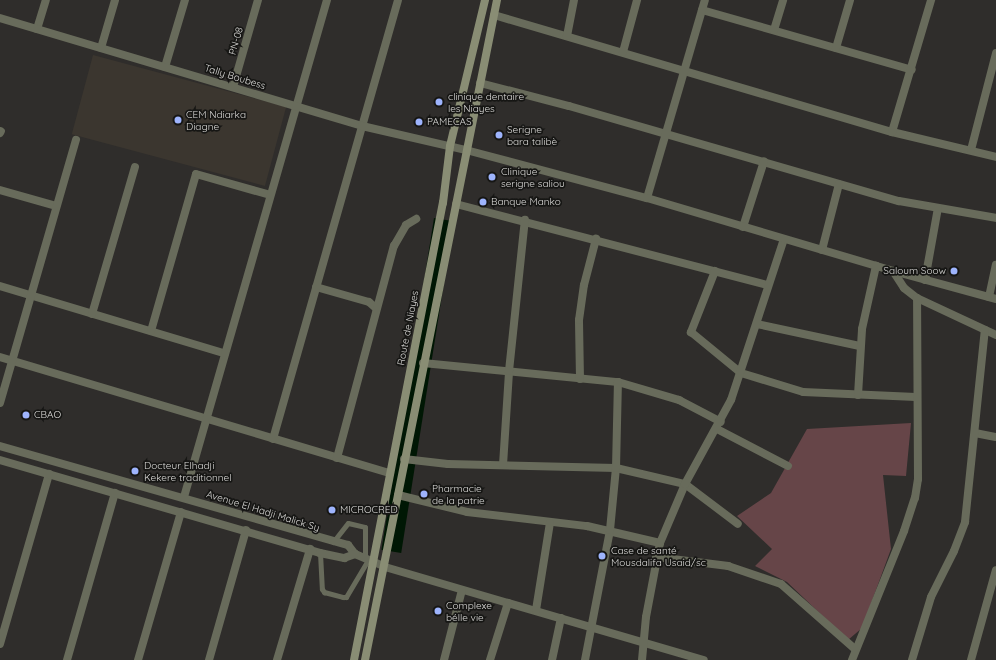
<!DOCTYPE html>
<html>
<head>
<meta charset="utf-8">
<style>
	body { margin:0 }
	#map { position:relative; width:996px; height:660px; overflow:hidden; background:#2f2d2b; font-family:Quicksand,sans-serif }
	div>[style] { position:absolute }
	.built>* { inset:0; background:#3b362f; transform-origin:0 0 }
	.green>* { inset:0; background:#664548 }
	.water>* { inset:0; background:#001704; transform-origin:0 0 }
	.service>* { height:5px; margin:-2.5px; padding:0 2.5px; transform-origin:2.5px; border-radius:2.5px; background:#686b5b }
	.minor>* { height:8px; margin:-4px; padding:0 4px; transform-origin:4px; border-radius:4px; background:#686b5b }
	.tertiary>* { height:8px; margin:-4px; padding:0 4px; transform-origin:4px; border-radius:4px; background:#686b5b }
	.secondary>* { height:8px; margin:-4px; padding:0 4px; transform-origin:4px; border-radius:4px; background:#898d74 }
	.dots>* { width:11px; height:11px; translate:-50% -50%; box-sizing:border-box; border:2px solid #161614; border-radius:50% }
	span { translate:-50% -50%; white-space:nowrap; text-align:center; line-height:1.15; -webkit-text-stroke:3.5px #161614; paint-order:stroke }
	.street-label { font-size:10px; color:#dbdad8 }
	.poi-label { font-size:10px; color:#dbdad8 }
	.left { translate:0 -50%; text-align:left }
	.right { translate:-100% -50%; text-align:right }
</style>
</head>
<body>
<div id="map">
	<div class="built">
		<i style="left:93px;top:55px;width:200px;height:82px;rotate:15deg"></i>
	</div>
	<div class="green">
		<i style="clip-path:polygon(911px 423px,906px 476px,883px 475px,891px 549px,862px 628px,848px 640px,787px 582px,755px 566px,772px 549px,737px 516px,771px 493px,807px 429px)"></i>
	</div>
	<div class="water">
		<i style="left:434px;top:218px;width:20px;height:336px;rotate:9deg"></i>
	</div>
	<div class="service">
		<i style="left:333px;top:542px;width:24px;rotate:-52deg"></i>
		<i style="left:348px;top:523px;width:17px;rotate:13deg"></i>
		<i style="left:365px;top:527px;width:32px;rotate:90deg"></i>
		<i style="left:320px;top:553px;width:36px;rotate:87deg"></i>
		<i style="left:322px;top:589px;width:4px;rotate:56deg"></i>
		<i style="left:324px;top:592px;width:20px;rotate:15deg"></i>
		<i style="left:343px;top:597px;width:3px"></i>
		<i style="left:346px;top:597px;width:43px;rotate:-59.3deg"></i>
	</div>
	<div class="minor">
		<i style="left:702px;top:10px;width:218px;rotate:15.9deg"></i>
		<i style="left:494px;top:15px;width:415px;rotate:16.4deg"></i>
		<i style="left:892px;top:132px;width:107px;rotate:13.5deg"></i>
		<i style="left:37px;top:29px;width:30px;rotate:-73deg"></i>
		<i style="left:774px;top:30px;width:31px;rotate:-73deg"></i>
		<i style="left:567px;top:36px;width:37px;rotate:-79deg"></i>
		<i style="left:101px;top:48px;width:50px;rotate:-73.7deg"></i>
		<i style="left:836px;top:48px;width:50px;rotate:-73.7deg"></i>
		<i style="left:623px;top:52px;width:54px;rotate:-74.9deg"></i>
		<i style="left:165px;top:67px;width:70px;rotate:-73.4deg"></i>
		<i style="left:480px;top:83px;width:92px;rotate:14.5deg"></i>
		<i style="left:569px;top:106px;width:343px;rotate:16.1deg"></i>
		<i style="left:899px;top:201px;width:98px;rotate:9.9deg"></i>
		<i style="left:233px;top:87px;width:91px;rotate:-74deg"></i>
		<i style="left:892px;top:132px;width:138px;rotate:-73.5deg"></i>
		<i style="left:0;top:133px;width:2px;rotate:-63deg"></i>
		<i style="left:971px;top:150px;width:100px;rotate:-75.5deg"></i>
		<i style="left:0;top:190px;width:58px;rotate:15.9deg"></i>
		<i style="left:647px;top:198px;width:206px;rotate:-73.7deg"></i>
		<i style="left:456px;top:204px;width:322px;rotate:14.6deg"></i>
		<i style="left:743px;top:227px;width:69px;rotate:-72.3deg"></i>
		<i style="left:822px;top:250px;width:68px;rotate:-75.6deg"></i>
		<i style="left:715px;top:271px;width:66px;rotate:111.5deg"></i>
		<i style="left:691px;top:332px;width:65px;rotate:39.4deg"></i>
		<i style="left:741px;top:373px;width:65px;rotate:17deg"></i>
		<i style="left:803px;top:392px;width:113px;rotate:2.5deg"></i>
		<i style="left:893px;top:271px;width:20px;rotate:57deg"></i>
		<i style="left:904px;top:288px;width:16px;rotate:38deg"></i>
		<i style="left:917px;top:298px;width:87px;rotate:25.1deg"></i>
		<i style="left:925px;top:280px;width:73px;rotate:-79.8deg"></i>
		<i style="left:0;top:286px;width:234px;rotate:16.7deg"></i>
		<i style="left:316px;top:287px;width:55px;rotate:15.8deg"></i>
		<i style="left:369px;top:302px;width:9px;rotate:41deg"></i>
		<i style="left:989px;top:297px;width:33px;rotate:-78deg"></i>
		<i style="left:92px;top:314px;width:153px;rotate:-73.7deg"></i>
		<i style="left:757px;top:324px;width:105px;rotate:12.1deg"></i>
		<i style="left:151px;top:331px;width:163px;rotate:-74deg"></i>
		<i style="left:196px;top:174px;width:77px;rotate:15.8deg"></i>
		<i style="left:0;top:357px;width:407px;rotate:16.6deg"></i>
		<i style="left:423px;top:363px;width:196px;rotate:5.6deg"></i>
		<i style="left:618px;top:382px;width:64px;rotate:16.4deg"></i>
		<i style="left:679px;top:400px;width:47px;rotate:27.6deg"></i>
		<i style="left:580px;top:379px;width:59px;rotate:-91deg"></i>
		<i style="left:579px;top:320px;width:35px;rotate:-82deg"></i>
		<i style="left:584px;top:285px;width:48px;rotate:-75.4deg"></i>
		<i style="left:858px;top:395px;width:66px;rotate:-86.5deg"></i>
		<i style="left:862px;top:329px;width:65px;rotate:-77.5deg"></i>
		<i style="left:0;top:403px;width:274px;rotate:-73.9deg"></i>
		<i style="left:717px;top:429px;width:80px;rotate:27.5deg"></i>
		<i style="left:975px;top:433px;width:21px;rotate:11deg"></i>
		<i style="left:273px;top:439px;width:456px;rotate:-74.1deg"></i>
		<i style="left:337px;top:458px;width:220px;rotate:-75deg"></i>
		<i style="left:394px;top:246px;width:24px;rotate:-60deg"></i>
		<i style="left:406px;top:225px;width:12px;rotate:-31deg"></i>
		<i style="left:404px;top:459px;width:44px;rotate:6.5deg"></i>
		<i style="left:448px;top:464px;width:168px;rotate:1.4deg"></i>
		<i style="left:616px;top:468px;width:71px;rotate:13.1deg"></i>
		<i style="left:685px;top:484px;width:66px;rotate:37deg"></i>
		<i style="left:503px;top:465px;width:94px;rotate:-86.3deg"></i>
		<i style="left:509px;top:371px;width:152px;rotate:-84deg"></i>
		<i style="left:398px;top:495px;width:71px;rotate:13.8deg"></i>
		<i style="left:467px;top:512px;width:121px;rotate:6.7deg"></i>
		<i style="left:587px;top:526px;width:75px;rotate:13.1deg"></i>
		<i style="left:184px;top:497px;width:517px;rotate:-73.95deg"></i>
		<i style="left:656px;top:557px;width:73px;rotate:7.1deg"></i>
		<i style="left:728px;top:566px;width:56px;rotate:18.8deg"></i>
		<i style="left:781px;top:584px;width:98px;rotate:41.3deg"></i>
		<i style="left:385px;top:567px;width:332px;rotate:16.3deg"></i>
		<i style="left:536px;top:610px;width:88px;rotate:-80.9deg"></i>
		<i style="left:0;top:644px;width:177px;rotate:-73.9deg"></i>
		<i style="left:67px;top:660px;width:174px;rotate:-74deg"></i>
		<i style="left:138px;top:660px;width:154px;rotate:-73.8deg"></i>
		<i style="left:209px;top:660px;width:135px;rotate:-74.1deg"></i>
		<i style="left:277px;top:660px;width:116px;rotate:-73.4deg"></i>
		<i style="left:444px;top:660px;width:72px;rotate:-75.6deg"></i>
		<i style="left:490px;top:660px;width:60px;rotate:-72.5deg"></i>
		<i style="left:552px;top:660px;width:43px;rotate:-77.9deg"></i>
		<i style="left:585px;top:660px;width:132px;rotate:-79.1deg"></i>
		<i style="left:610px;top:530px;width:62px;rotate:-84.5deg"></i>
		<i style="left:616px;top:468px;width:86px;rotate:-88.7deg"></i>
		<i style="left:642px;top:660px;width:43px;rotate:-84.7deg"></i>
		<i style="left:646px;top:617px;width:75px;rotate:-79.3deg"></i>
		<i style="left:660px;top:543px;width:64px;rotate:-67deg"></i>
		<i style="left:685px;top:484px;width:96px;rotate:-61.3deg"></i>
		<i style="left:731px;top:400px;width:169px;rotate:-71.8deg"></i>
		<i style="left:852px;top:660px;width:139px;rotate:-68deg"></i>
		<i style="left:904px;top:531px;width:35px;rotate:-72deg"></i>
		<i style="left:915px;top:498px;width:19px;rotate:-81deg"></i>
		<i style="left:918px;top:479px;width:181px;rotate:-90.3deg"></i>
		<i style="left:912px;top:660px;width:66px;rotate:-73.2deg"></i>
		<i style="left:931px;top:597px;width:51px;rotate:-63.4deg"></i>
		<i style="left:954px;top:551px;width:31px;rotate:-69deg"></i>
		<i style="left:965px;top:522px;width:193px;rotate:-84.1deg"></i>
		<i style="left:971px;top:660px;width:93px;rotate:-74.5deg"></i>
	</div>
	<div class="tertiary">
		<i style="left:0;top:18px;width:378px;rotate:16.6deg"></i>
		<i style="left:362px;top:126px;width:107px;rotate:13deg"></i>
		<i style="left:466px;top:150px;width:187px;rotate:14.9deg"></i>
		<i style="left:647px;top:198px;width:257px;rotate:16.5deg"></i>
		<i style="left:893px;top:271px;width:107px;rotate:15.2deg"></i>
		<i style="left:0;top:446px;width:362px;rotate:15.9deg"></i>
		<i style="left:348px;top:545px;width:11px;rotate:52deg"></i>
		<i style="left:355px;top:554px;width:33px;rotate:23deg"></i>
		<i style="left:0;top:460px;width:333px;rotate:16.2deg"></i>
		<i style="left:320px;top:553px;width:25px;rotate:12deg"></i>
		<i style="left:344px;top:558px;width:12px;rotate:-20deg"></i>
	</div>
	<div class="secondary">
		<i style="left:354px;top:660px;width:466px;rotate:-79deg"></i>
		<i style="left:443px;top:203px;width:57px;rotate:-83deg"></i>
		<i style="left:450px;top:146px;width:150px;rotate:-76.5deg"></i>
		<i style="left:365px;top:660px;width:673px;rotate:-78.69deg"></i>
	</div>
	<div class="dots">
		<i style="left:439px;top:102px;background:#9eb4fd"></i>
		<i style="left:178px;top:120px;background:#9eb4fd"></i>
		<i style="left:419px;top:122px;background:#9eb4fd"></i>
		<i style="left:499px;top:135px;background:#9eb4fd"></i>
		<i style="left:492px;top:177px;background:#9eb4fd"></i>
		<i style="left:483px;top:202px;background:#9eb4fd"></i>
		<i style="left:954px;top:271px;background:#9eb4fd"></i>
		<i style="left:26px;top:415px;background:#9eb4fd"></i>
		<i style="left:135px;top:471px;background:#9eb4fd"></i>
		<i style="left:424px;top:494px;background:#9eb4fd"></i>
		<i style="left:332px;top:510px;background:#9eb4fd"></i>
		<i style="left:602px;top:556px;background:#9eb4fd"></i>
		<i style="left:438px;top:611px;background:#9eb4fd"></i>
	</div>
	<div class="street-label">
		<span style="left:236px;top:41px;rotate:-74deg">PN-08</span>
		<span style="left:235px;top:77px;rotate:17deg">Tally Boubess</span>
		<span style="left:408px;top:328px;rotate:-79deg">Route de Niayes</span>
		<span style="left:263px;top:511px;rotate:17deg">Avenue El Hadji Malick Sy</span>
	</div>
	<div class="poi-label">
		<span class="left" style="left:448px;top:102px">clinique dentaire<br>les Niayes</span>
		<span class="left" style="left:186px;top:120px">CEM Ndiarka<br>Diagne</span>
		<span class="left" style="left:427px;top:122px">PAMECAS</span>
		<span class="left" style="left:507px;top:135px">Serigne<br>bara talibè</span>
		<span class="left" style="left:501px;top:177px">Clinique<br>serigne saliou</span>
		<span class="left" style="left:491px;top:202px">Banque Manko</span>
		<span class="right" style="left:946px;top:271px">Saloum Soow</span>
		<span class="left" style="left:34px;top:415px">CBAO</span>
		<span class="left" style="left:144px;top:471px">Docteur Elhadji<br>Kekere traditionnel</span>
		<span class="left" style="left:432px;top:494px">Pharmacie<br>de la patrie</span>
		<span class="left" style="left:340px;top:510px">MICROCRED</span>
		<span class="left" style="left:611px;top:556px">Case de santé<br>Mousdalifa Usaid/sc</span>
		<span class="left" style="left:446px;top:611px">Complexe<br>bélle vie</span>
	</div>
</div>
</body>
</html>
